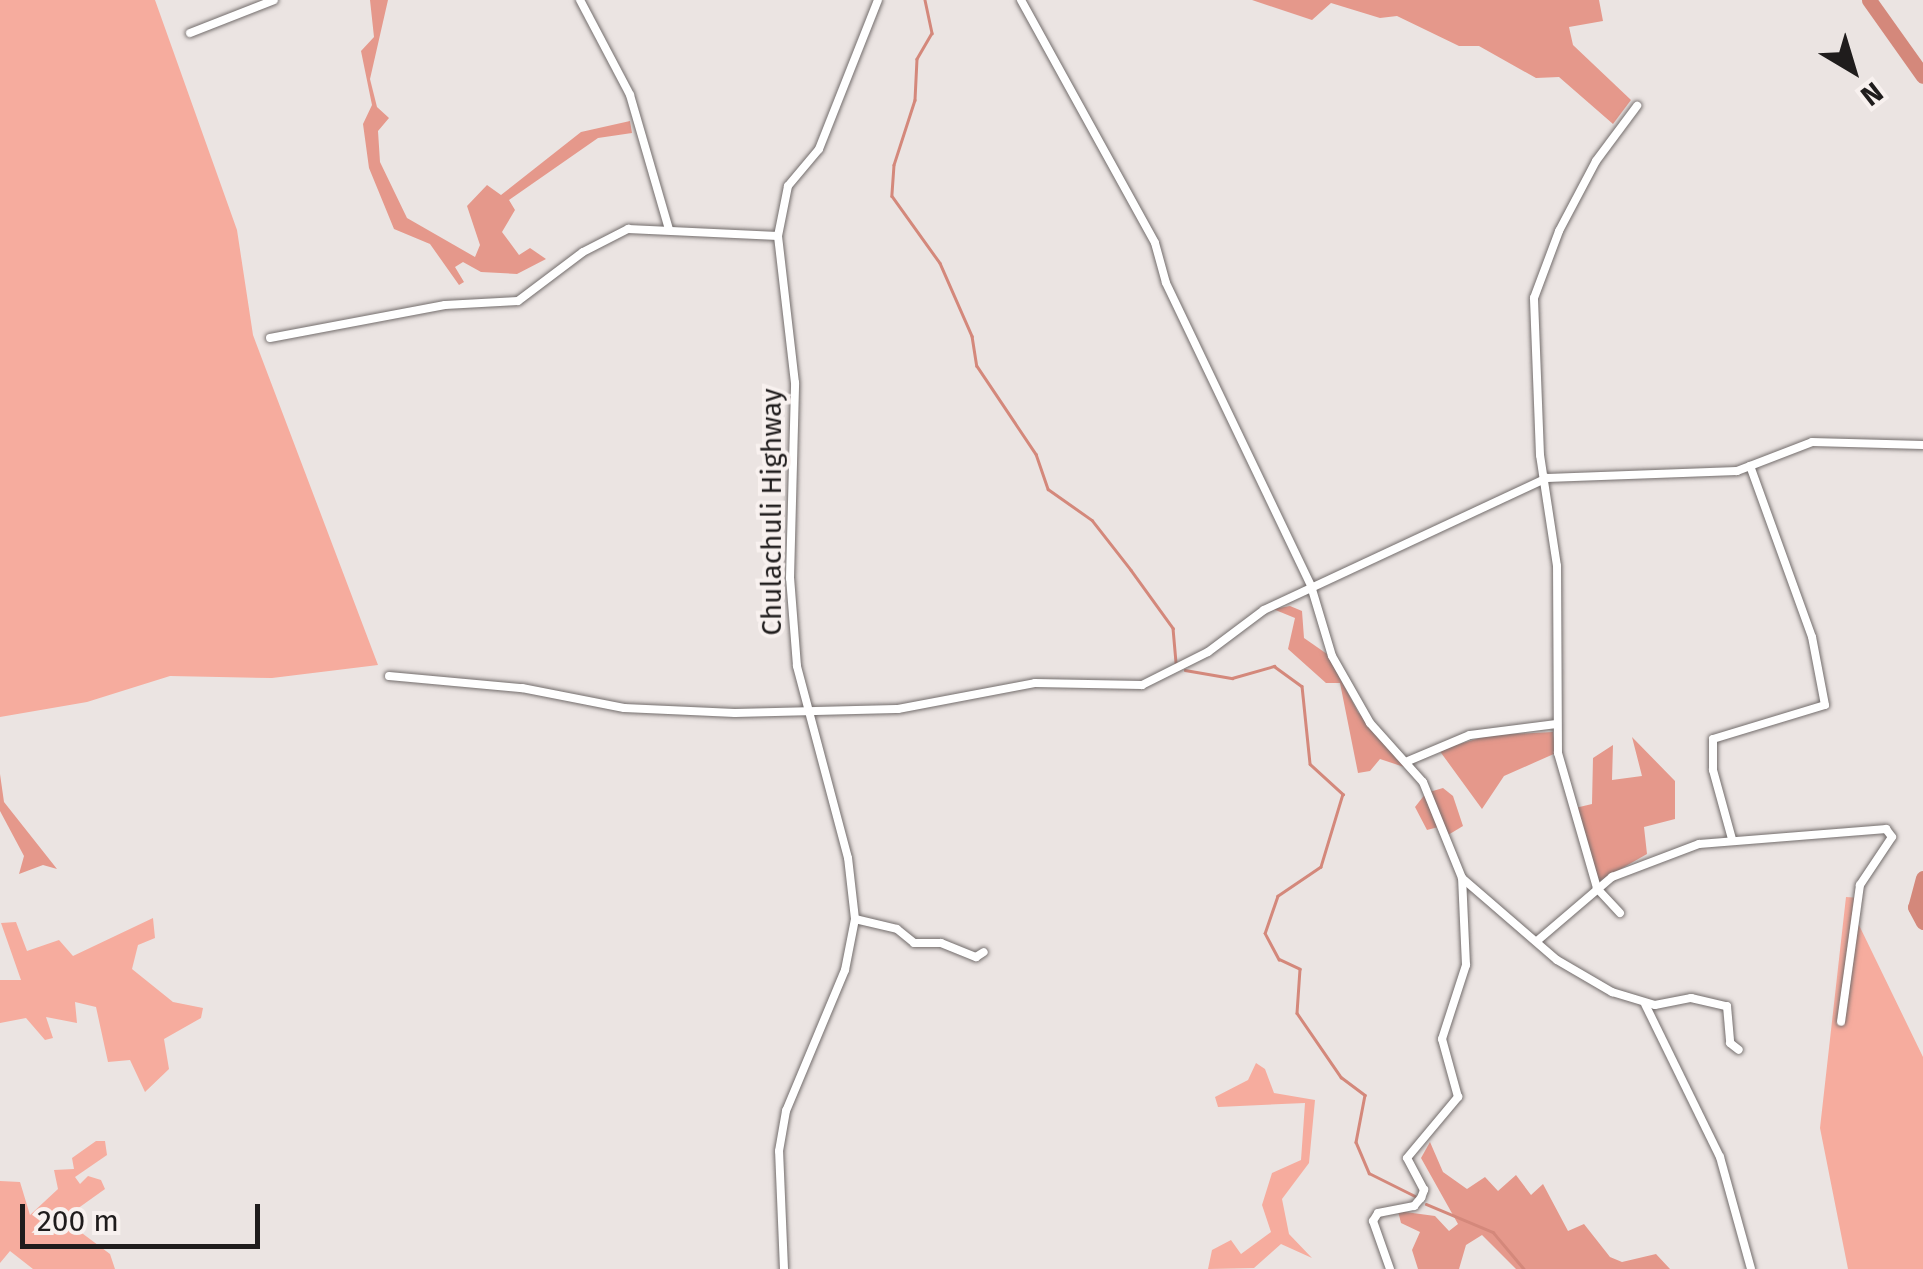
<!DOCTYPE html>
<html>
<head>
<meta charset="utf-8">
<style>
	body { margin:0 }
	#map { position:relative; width:1923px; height:1269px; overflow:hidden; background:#ebe4e2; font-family:"Fira Sans",sans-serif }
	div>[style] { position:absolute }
	.green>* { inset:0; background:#f6ac9e }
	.forest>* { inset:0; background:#e5988b }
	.stream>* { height:2.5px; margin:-1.25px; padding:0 1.25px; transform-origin:1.25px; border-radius:1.25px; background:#d4887b }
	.river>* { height:15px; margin:-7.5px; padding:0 7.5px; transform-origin:7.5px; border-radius:7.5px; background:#d4887b }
	.roads { filter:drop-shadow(0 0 2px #736d6c) drop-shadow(0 0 2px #736d6c) }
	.minor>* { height:8px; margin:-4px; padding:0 4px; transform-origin:4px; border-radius:4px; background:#fff }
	span { translate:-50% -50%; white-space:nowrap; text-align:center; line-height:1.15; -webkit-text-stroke:8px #f8f1ef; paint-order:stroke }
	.street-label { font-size:28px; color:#1f1c1c }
	.north { position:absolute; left:1803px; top:20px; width:100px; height:100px; -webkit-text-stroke:8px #f8f1ef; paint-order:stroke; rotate:142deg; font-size:28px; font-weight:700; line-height:40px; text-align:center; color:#1f1c1c }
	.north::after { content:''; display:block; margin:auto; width:35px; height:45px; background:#1f1c1c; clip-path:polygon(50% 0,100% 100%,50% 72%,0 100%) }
	.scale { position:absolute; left:20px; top:1204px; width:240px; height:45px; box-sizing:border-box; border:5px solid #1f1c1c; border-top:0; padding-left:12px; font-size:30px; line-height:35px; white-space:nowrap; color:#1f1c1c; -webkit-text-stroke:8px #f8f1ef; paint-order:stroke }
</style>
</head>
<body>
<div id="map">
	<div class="green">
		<i style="clip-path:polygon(0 0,155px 0,237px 230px,253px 335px,378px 665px,272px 678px,170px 676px,87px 702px,0 717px)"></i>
		<i style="clip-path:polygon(1846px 897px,1861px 898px,1857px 921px,1923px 1057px,1923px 1269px,1848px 1269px,1820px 1128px)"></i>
		<i style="clip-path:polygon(153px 918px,155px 938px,138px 945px,132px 969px,173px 1002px,203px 1008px,201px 1018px,164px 1039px,169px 1069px,145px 1092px,130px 1060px,108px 1062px,96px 1007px,75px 1002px,77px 1023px,46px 1017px,53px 1038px,45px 1040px,26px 1018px,0 1023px,0 980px,21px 980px,1px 923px,16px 922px,27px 951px,59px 940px,73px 956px)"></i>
		<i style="clip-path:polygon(1256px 1063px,1265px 1069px,1274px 1093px,1315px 1100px,1309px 1163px,1282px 1199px,1289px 1234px,1312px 1258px,1281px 1244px,1254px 1268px,1208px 1269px,1212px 1250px,1231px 1240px,1241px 1254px,1271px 1232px,1262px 1205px,1272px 1173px,1301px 1160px,1305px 1103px,1218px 1107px,1215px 1097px,1248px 1080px)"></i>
		<i style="clip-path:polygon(96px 1141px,105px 1141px,107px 1155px,75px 1177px,80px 1184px,88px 1176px,101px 1180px,105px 1189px,63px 1219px,110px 1254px,115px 1269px,33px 1269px,10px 1251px,0 1263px,0 1181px,20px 1182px,30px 1215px,58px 1189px,54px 1170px,74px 1169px,72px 1158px)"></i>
	</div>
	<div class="forest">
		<i style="clip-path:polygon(370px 0,388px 0,370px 79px,377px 107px,389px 118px,378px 131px,380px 162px,407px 218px,475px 257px,480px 245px,467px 206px,487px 185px,501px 195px,581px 132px,630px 121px,632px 133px,598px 138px,509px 200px,515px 210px,502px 232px,519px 255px,530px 248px,546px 259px,517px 274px,481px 272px,463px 262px,455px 267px,464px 282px,459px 285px,430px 244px,394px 229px,369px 168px,363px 124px,372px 105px,361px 51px,374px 37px)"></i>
		<i style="clip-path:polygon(1252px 0,1599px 0,1603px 21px,1569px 27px,1573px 45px,1631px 100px,1613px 124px,1559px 77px,1536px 78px,1479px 46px,1459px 46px,1397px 16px,1380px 18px,1331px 3px,1312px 20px)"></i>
		<i style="clip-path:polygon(1290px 606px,1302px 611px,1304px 638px,1327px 654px,1358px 712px,1413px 770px,1380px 759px,1370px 771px,1358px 773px,1340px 683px,1326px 683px,1288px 649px,1295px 618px,1273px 609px)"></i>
		<i style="clip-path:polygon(1553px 732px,1556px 753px,1504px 776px,1482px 809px,1439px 750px,1490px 735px)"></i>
		<i style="clip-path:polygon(1632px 737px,1675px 781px,1675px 819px,1644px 827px,1647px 854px,1598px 882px,1571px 809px,1592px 804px,1593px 758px,1613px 745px,1612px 780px,1642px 776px)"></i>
		<i style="clip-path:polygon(0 774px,4px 802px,57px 869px,43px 865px,19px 874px,24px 856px,0 811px)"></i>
		<i style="clip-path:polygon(1443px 788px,1453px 796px,1463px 826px,1448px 835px,1442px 826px,1427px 830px,1415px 807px,1426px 793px)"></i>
		<i style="clip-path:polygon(1430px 1142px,1443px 1172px,1467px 1189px,1485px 1177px,1498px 1191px,1516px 1175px,1531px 1195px,1543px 1184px,1568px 1231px,1584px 1224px,1610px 1257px,1622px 1262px,1656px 1254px,1670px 1269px,1516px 1269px,1482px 1235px,1466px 1245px,1459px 1269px,1418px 1269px,1412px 1250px,1420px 1232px,1401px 1223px,1398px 1211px,1435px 1216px,1449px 1231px,1458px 1224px,1421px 1158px)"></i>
	</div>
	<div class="stream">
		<i style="left:925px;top:0;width:34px;rotate:78deg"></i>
		<i style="left:932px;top:33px;width:30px;rotate:120deg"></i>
		<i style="left:917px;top:59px;width:41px;rotate:92.8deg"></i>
		<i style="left:915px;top:100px;width:68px;rotate:107.9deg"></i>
		<i style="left:894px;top:165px;width:31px;rotate:94deg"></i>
		<i style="left:892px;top:196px;width:82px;rotate:54.4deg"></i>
		<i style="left:940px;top:263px;width:80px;rotate:66.3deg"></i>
		<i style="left:972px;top:336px;width:30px;rotate:81deg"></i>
		<i style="left:977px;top:366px;width:106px;rotate:56.2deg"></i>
		<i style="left:1036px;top:454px;width:37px;rotate:71deg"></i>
		<i style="left:1048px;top:489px;width:54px;rotate:35.2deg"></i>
		<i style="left:1092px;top:520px;width:63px;rotate:52deg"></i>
		<i style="left:1131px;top:570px;width:72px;rotate:54.1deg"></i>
		<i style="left:1173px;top:628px;width:35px;rotate:85deg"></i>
		<i style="left:1185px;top:670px;width:48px;rotate:9.7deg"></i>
		<i style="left:1232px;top:678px;width:44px;rotate:-15.9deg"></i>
		<i style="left:1274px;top:666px;width:34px;rotate:36deg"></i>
		<i style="left:1302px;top:686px;width:78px;rotate:84.1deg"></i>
		<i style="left:1310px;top:764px;width:45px;rotate:42.3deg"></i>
		<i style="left:1343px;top:794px;width:76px;rotate:106.8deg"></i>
		<i style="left:1321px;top:867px;width:52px;rotate:146deg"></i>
		<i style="left:1278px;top:896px;width:39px;rotate:109deg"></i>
		<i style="left:1265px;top:933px;width:30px;rotate:62deg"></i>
		<i style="left:1279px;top:959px;width:23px;rotate:25deg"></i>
		<i style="left:1300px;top:969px;width:44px;rotate:93.9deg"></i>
		<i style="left:1297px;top:1013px;width:78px;rotate:55.5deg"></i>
		<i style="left:1341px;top:1077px;width:30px;rotate:37deg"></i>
		<i style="left:1365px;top:1095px;width:48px;rotate:100.8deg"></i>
		<i style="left:1356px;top:1142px;width:34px;rotate:67deg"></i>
		<i style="left:1369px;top:1173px;width:51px;rotate:26.6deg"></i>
		<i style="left:1426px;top:1204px;width:73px;rotate:22.7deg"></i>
		<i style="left:1493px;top:1232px;width:48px;rotate:50deg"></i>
	</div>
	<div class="river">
		<i style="left:1869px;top:0;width:93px;rotate:54.6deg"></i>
		<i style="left:1923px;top:878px;width:30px;rotate:105deg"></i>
		<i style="left:1915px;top:907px;width:17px;rotate:62deg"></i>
	</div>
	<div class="roads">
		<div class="minor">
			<i style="left:580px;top:0;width:107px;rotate:62.2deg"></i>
			<i style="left:630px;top:95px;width:140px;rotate:73.8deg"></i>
			<i style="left:1021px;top:0;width:277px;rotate:61.1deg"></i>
			<i style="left:1155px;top:243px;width:41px;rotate:74.6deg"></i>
			<i style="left:1166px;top:283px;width:336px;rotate:64.4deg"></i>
			<i style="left:1311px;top:586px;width:73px;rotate:73.3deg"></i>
			<i style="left:1332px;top:656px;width:77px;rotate:60.4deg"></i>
			<i style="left:1370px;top:723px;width:79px;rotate:48.1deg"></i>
			<i style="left:1423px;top:782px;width:104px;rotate:67.9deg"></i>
			<i style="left:1462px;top:878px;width:125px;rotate:40.8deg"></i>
			<i style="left:1557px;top:960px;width:64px;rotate:30.2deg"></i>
			<i style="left:1612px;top:992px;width:45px;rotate:16.8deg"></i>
			<i style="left:1655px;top:1005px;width:37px;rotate:-11deg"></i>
			<i style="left:1691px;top:998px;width:37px;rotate:13deg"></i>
			<i style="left:1727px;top:1006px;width:37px;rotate:85deg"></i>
			<i style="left:1730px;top:1043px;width:11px;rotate:38deg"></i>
			<i style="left:190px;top:33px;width:90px;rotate:-21.4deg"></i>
			<i style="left:270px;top:338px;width:178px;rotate:-10.7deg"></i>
			<i style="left:445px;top:305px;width:73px;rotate:-3.1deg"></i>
			<i style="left:518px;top:301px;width:81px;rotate:-37deg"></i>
			<i style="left:583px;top:252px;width:51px;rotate:-27.1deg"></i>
			<i style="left:628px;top:229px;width:150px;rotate:2.7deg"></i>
			<i style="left:389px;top:676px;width:134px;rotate:5.2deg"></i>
			<i style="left:522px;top:688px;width:104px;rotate:11.1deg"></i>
			<i style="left:624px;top:708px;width:111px;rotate:2.6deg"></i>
			<i style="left:735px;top:713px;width:163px;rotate:-1.4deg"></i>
			<i style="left:898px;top:709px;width:139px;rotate:-10.7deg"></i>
			<i style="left:1035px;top:683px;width:107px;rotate:1.1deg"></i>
			<i style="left:1142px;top:685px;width:74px;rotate:-26.6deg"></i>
			<i style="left:1208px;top:652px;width:70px;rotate:-36.9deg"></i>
			<i style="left:1264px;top:610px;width:312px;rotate:-25deg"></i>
			<i style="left:1547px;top:478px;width:190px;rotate:-2.1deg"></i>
			<i style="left:1737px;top:471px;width:80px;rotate:-21.1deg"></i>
			<i style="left:1812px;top:442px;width:111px;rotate:1.5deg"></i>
			<i style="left:1408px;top:761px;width:67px;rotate:-22.8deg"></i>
			<i style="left:1470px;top:735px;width:87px;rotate:-7.3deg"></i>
			<i style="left:1732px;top:839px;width:72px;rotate:-105.4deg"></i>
			<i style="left:1713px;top:770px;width:31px;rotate:-90deg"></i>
			<i style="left:1713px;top:739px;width:117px;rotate:-16.9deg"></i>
			<i style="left:1825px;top:705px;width:69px;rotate:-100.8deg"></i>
			<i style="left:1812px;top:637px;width:182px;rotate:-109.9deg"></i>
			<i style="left:1620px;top:913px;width:34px;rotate:-133deg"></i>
			<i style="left:1597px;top:888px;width:141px;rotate:-106.1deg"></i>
			<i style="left:1558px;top:753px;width:187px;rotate:-90.3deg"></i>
			<i style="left:1557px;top:566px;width:112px;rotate:-98.7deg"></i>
			<i style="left:1540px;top:455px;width:157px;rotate:-92.2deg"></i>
			<i style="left:1534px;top:298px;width:72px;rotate:-69.5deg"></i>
			<i style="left:1559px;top:231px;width:79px;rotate:-62.1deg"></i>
			<i style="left:1596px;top:161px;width:69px;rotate:-53.3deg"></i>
			<i style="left:855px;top:919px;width:43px;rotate:13.4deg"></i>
			<i style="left:897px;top:929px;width:22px;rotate:39deg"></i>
			<i style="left:914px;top:943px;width:27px"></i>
			<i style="left:941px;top:943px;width:38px;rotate:22deg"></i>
			<i style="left:976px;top:957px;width:9px;rotate:-32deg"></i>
			<i style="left:1537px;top:941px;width:99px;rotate:-40.5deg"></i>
			<i style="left:1612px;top:877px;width:93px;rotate:-20.8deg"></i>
			<i style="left:1699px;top:844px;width:188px;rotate:-4.6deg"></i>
			<i style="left:1886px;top:829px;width:10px;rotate:53deg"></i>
			<i style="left:1892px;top:837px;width:58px;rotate:123.7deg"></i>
			<i style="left:1860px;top:885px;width:138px;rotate:97.9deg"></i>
			<i style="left:1645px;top:1004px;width:170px;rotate:63.9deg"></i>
			<i style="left:1720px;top:1157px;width:116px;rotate:74.5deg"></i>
			<i style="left:784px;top:1269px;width:118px;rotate:-92.4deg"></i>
			<i style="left:779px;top:1151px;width:41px;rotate:-80.1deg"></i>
			<i style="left:786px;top:1111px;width:153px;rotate:-67.3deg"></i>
			<i style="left:845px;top:970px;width:52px;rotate:-78.9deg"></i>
			<i style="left:855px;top:919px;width:61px;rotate:-96.5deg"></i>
			<i style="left:848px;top:858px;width:199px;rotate:-104.9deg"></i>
			<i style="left:797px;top:666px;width:88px;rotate:-94.5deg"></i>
			<i style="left:790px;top:578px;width:195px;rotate:-88.5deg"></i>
			<i style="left:795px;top:383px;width:148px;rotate:-96.6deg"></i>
			<i style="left:778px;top:236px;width:51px;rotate:-78.7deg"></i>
			<i style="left:788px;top:186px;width:48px;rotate:-50deg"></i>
			<i style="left:819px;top:149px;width:160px;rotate:-68.4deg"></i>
			<i style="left:1390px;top:1269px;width:51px;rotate:-109.5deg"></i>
			<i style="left:1373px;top:1221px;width:9px;rotate:-58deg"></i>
			<i style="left:1378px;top:1213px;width:37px;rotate:-11deg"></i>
			<i style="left:1414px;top:1206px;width:11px;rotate:-49deg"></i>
			<i style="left:1421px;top:1198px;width:9px;rotate:-69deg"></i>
			<i style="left:1424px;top:1190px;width:36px;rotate:-118deg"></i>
			<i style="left:1407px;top:1158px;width:80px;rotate:-50.1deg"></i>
			<i style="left:1458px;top:1097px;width:60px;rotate:-105.4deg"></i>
			<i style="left:1442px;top:1039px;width:78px;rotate:-72deg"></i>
			<i style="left:1466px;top:965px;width:87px;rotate:-92.6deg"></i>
		</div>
	</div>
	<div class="street-label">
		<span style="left:772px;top:512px;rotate:-90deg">Chulachuli Highway</span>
	</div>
	<div class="north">N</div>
	<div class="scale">200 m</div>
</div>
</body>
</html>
